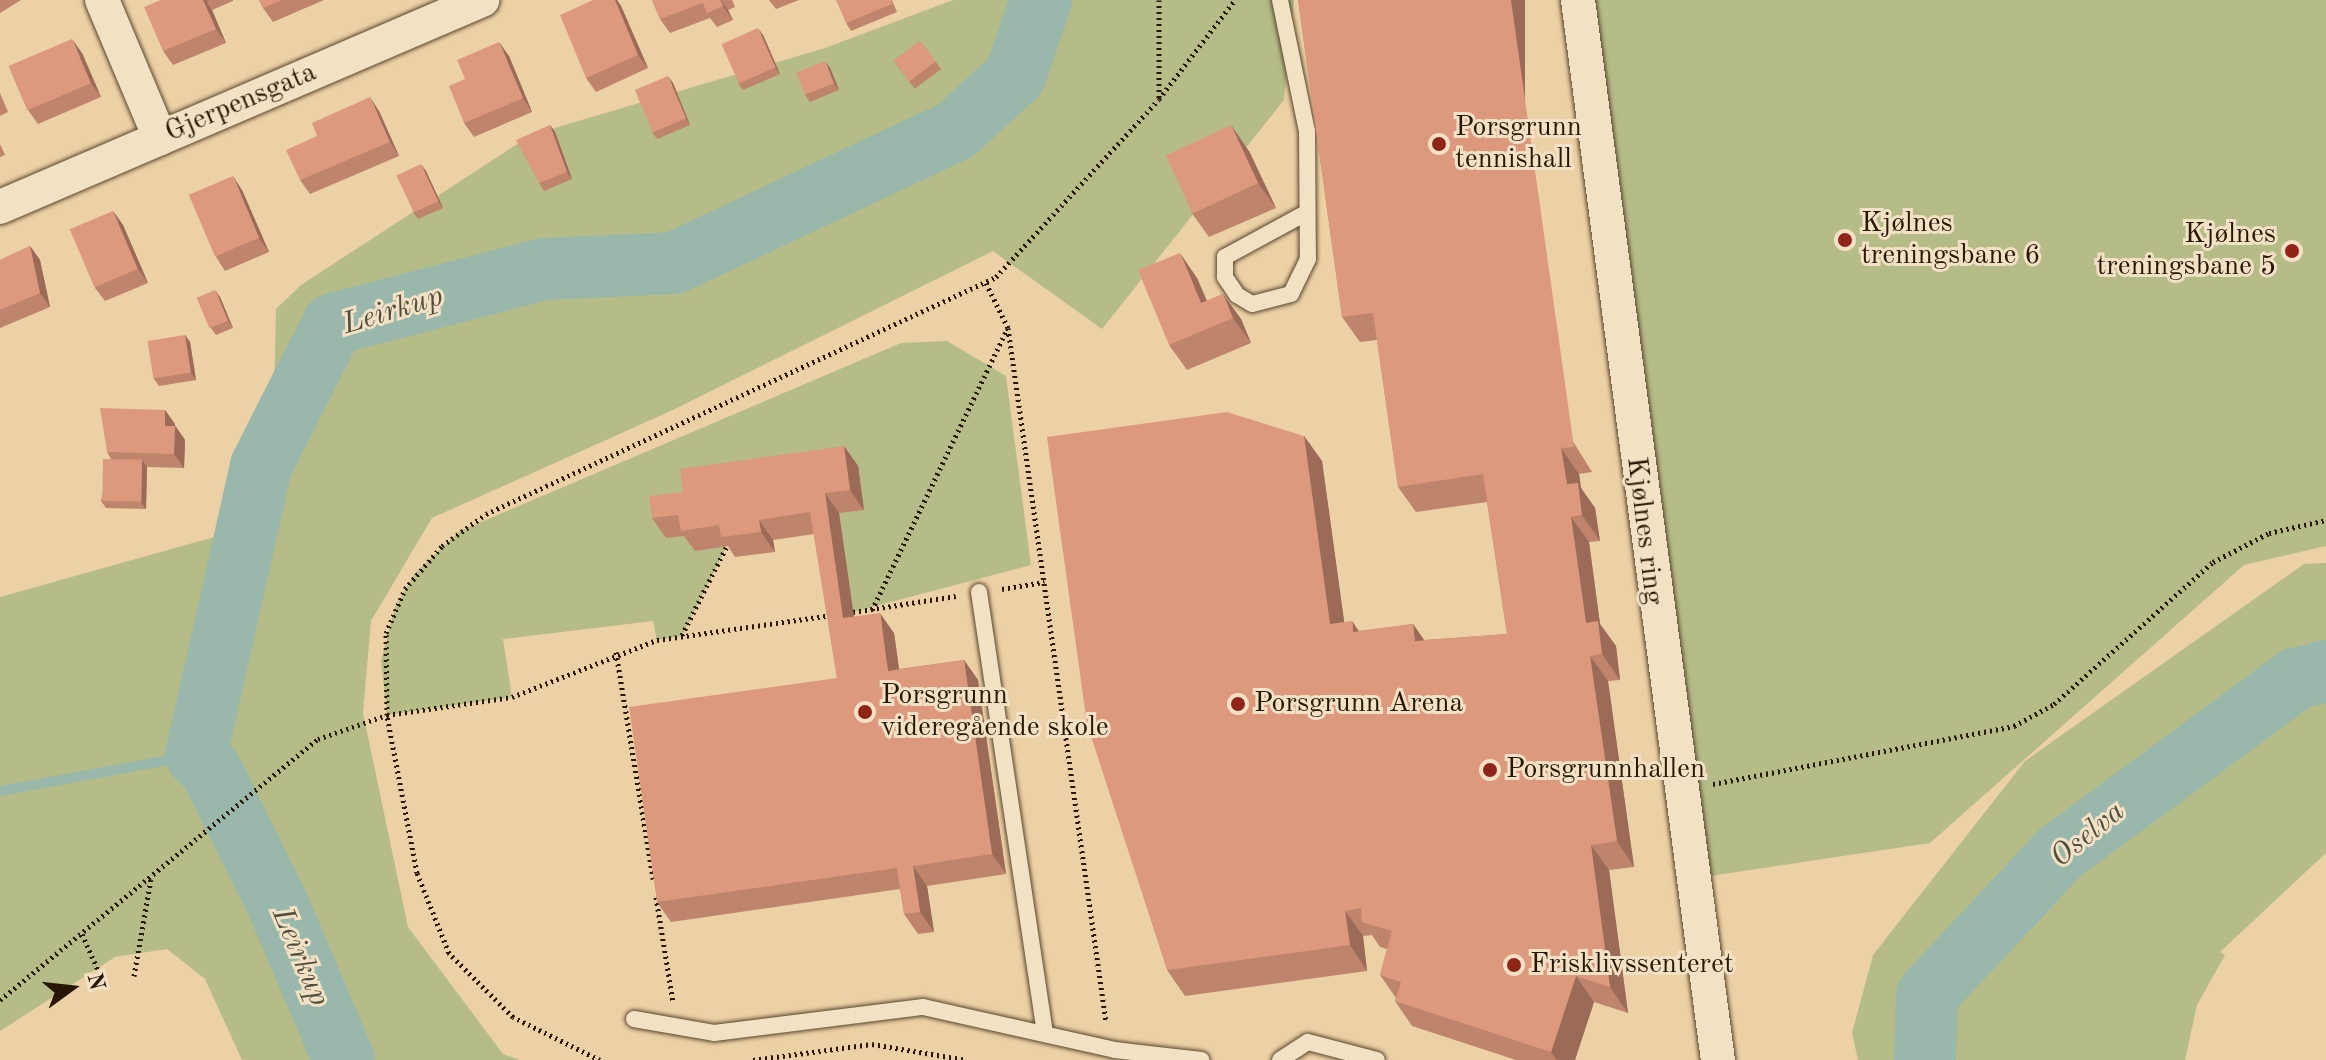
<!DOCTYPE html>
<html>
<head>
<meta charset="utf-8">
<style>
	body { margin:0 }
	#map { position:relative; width:2326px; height:1060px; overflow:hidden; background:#edd1a6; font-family:"Old Standard TT",serif }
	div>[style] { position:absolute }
	.green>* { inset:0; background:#b5bc88 }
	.stream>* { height:10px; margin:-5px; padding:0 5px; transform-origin:5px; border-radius:5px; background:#99b7aa }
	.river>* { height:62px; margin:-31px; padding:0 31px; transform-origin:31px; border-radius:31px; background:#99b7aa }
	.path>* { height:5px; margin-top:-2.5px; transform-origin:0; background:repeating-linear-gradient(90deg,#271704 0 2px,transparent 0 6px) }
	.roads { filter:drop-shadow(0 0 2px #58462c) drop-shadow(0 0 2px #58462c) }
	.service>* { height:16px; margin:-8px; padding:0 8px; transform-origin:8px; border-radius:8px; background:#f3e1c5 }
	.minor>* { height:34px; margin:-17px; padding:0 17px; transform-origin:17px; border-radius:17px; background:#f3e1c5 }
	.wall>* { inset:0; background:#be846c; transform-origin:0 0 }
	.shaded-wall>* { inset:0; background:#9b6b58; transform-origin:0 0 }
	.building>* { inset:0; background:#dd997d; transform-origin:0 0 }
	.dots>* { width:22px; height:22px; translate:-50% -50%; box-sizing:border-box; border:4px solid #f3e1c5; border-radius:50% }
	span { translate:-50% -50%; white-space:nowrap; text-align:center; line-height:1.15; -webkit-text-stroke:6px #f3e1c5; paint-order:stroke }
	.street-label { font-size:28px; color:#271704 }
	.poi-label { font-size:28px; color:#271704 }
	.left { translate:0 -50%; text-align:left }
	.right { translate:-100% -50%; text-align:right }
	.water-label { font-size:30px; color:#4f4f3e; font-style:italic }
	.north { position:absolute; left:32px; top:948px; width:80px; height:80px; -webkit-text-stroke:6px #f3e1c5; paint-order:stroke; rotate:75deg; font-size:22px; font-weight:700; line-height:32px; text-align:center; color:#271704 }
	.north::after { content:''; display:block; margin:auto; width:28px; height:36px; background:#271704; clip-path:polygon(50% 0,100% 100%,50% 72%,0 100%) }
</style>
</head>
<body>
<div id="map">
	<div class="green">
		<i style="clip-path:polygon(953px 0,1294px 0,1284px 100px,1102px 329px,993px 251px,673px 410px,432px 518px,371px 621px,363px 713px,408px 927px,503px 1054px,520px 1060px,242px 1060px,205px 979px,167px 949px,115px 957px,0 1031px,0 597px,271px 521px,276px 309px,301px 285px,531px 135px,825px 48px)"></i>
		<i style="clip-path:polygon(1578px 0,2326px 0,2326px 546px,2244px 565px,1930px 843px,1690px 879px)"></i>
		<i style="clip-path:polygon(947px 341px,1006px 376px,1031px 565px,853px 612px,839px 513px,863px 510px,692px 535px,727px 546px,682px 636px,657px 640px,653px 621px,503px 639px,512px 697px,387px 715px,381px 661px,395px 607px,415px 573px,460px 531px,901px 343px)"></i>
		<i style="clip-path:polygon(2326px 563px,2326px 853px,2220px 952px,2225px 955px,2197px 1005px,2185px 1060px,1858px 1060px,1852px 1033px,1873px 955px,2025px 761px,2304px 564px)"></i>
	</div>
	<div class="stream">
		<i style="left:0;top:791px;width:199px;rotate:-10.4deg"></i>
	</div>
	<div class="river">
		<i style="left:344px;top:1060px;width:171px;rotate:-113.1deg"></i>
		<i style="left:277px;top:903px;width:148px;rotate:-116.4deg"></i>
		<i style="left:211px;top:770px;width:21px;rotate:-135deg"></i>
		<i style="left:196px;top:755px;width:296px;rotate:-77.3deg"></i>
		<i style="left:261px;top:466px;width:159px;rotate:-63.1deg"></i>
		<i style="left:333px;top:324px;width:218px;rotate:-14.6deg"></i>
		<i style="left:544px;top:269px;width:130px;rotate:-2.6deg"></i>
		<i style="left:674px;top:263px;width:310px;rotate:-25.2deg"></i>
		<i style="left:955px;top:131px;width:81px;rotate:-42.5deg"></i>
		<i style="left:1015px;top:76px;width:80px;rotate:-71.1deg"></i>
		<i style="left:1925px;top:1060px;width:65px;rotate:-88.2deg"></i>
		<i style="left:1927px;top:995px;width:196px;rotate:-46.9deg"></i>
		<i style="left:2061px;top:852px;width:292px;rotate:-36.4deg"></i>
		<i style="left:2296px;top:679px;width:31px;rotate:-15deg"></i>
	</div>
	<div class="path">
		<i style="left:1159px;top:0;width:99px;rotate:90deg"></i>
		<i style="left:986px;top:283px;width:50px;rotate:63.9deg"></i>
		<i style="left:1008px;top:328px;width:701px;rotate:81.96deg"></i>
		<i style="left:1002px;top:589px;width:43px;rotate:-9.5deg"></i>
		<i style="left:872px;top:610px;width:311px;rotate:-64.3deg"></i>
		<i style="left:853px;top:612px;width:104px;rotate:-8.8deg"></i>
		<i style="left:682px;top:635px;width:100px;rotate:-63.2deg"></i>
		<i style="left:616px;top:652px;width:230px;rotate:80.7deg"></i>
		<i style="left:1713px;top:784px;width:307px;rotate:-10.9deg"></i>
		<i style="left:2014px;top:726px;width:46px;rotate:-28.8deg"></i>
		<i style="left:2054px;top:704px;width:213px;rotate:-41.8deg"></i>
		<i style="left:2213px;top:562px;width:63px;rotate:-27.4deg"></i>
		<i style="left:2269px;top:533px;width:58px;rotate:-12.8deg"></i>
		<i style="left:656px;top:897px;width:106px;rotate:80.8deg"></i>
		<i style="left:82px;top:934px;width:49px;rotate:66deg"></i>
		<i style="left:134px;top:976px;width:98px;rotate:-80.1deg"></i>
		<i style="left:0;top:1000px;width:411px;rotate:-39.4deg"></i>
		<i style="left:318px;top:739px;width:73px;rotate:-19.2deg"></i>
		<i style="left:387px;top:715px;width:82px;rotate:-90.7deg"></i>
		<i style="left:386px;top:633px;width:48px;rotate:-66.6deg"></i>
		<i style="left:405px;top:589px;width:57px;rotate:-49.3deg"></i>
		<i style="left:442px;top:546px;width:54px;rotate:-36deg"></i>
		<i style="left:486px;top:514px;width:562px;rotate:-24.92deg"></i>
		<i style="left:996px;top:277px;width:241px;rotate:-47.5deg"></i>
		<i style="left:1159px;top:99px;width:125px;rotate:-52.5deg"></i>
		<i style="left:600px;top:1060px;width:97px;rotate:-153.7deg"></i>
		<i style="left:513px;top:1017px;width:91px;rotate:-135deg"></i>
		<i style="left:449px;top:953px;width:86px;rotate:-111.8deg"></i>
		<i style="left:417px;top:873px;width:161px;rotate:-100.8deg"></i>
		<i style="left:387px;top:715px;width:126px;rotate:-8.2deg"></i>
		<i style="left:512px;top:697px;width:156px;rotate:-21.5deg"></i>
		<i style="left:657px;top:640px;width:177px;rotate:-8.1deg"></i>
		<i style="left:753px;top:1060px;width:120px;rotate:-7.7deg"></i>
		<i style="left:872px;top:1044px;width:96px;rotate:9.6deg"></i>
	</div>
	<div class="roads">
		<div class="service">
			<i style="left:1280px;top:0;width:134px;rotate:78.4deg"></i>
			<i style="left:1307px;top:131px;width:128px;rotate:89.6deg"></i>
			<i style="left:1308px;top:259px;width:39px;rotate:116deg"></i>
			<i style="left:1291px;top:294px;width:40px;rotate:165.6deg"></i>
			<i style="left:1252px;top:304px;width:17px;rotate:-149deg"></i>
			<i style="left:1237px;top:295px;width:22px;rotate:-124deg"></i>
			<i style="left:1225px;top:277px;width:20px;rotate:-90deg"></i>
			<i style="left:1225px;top:257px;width:90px;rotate:-28.6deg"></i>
			<i style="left:979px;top:592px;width:442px;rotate:81.5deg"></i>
			<i style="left:634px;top:1019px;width:81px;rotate:9.9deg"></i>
			<i style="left:714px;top:1033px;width:211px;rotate:-7.1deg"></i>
			<i style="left:923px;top:1007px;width:197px;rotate:12.6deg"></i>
			<i style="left:1115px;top:1050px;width:87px;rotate:6.6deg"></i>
			<i style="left:1280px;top:1060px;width:33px;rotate:-33deg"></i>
			<i style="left:1308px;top:1042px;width:71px;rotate:14.6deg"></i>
		</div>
		<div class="minor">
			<i style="left:102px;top:0;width:150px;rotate:67.2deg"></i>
			<i style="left:1578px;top:0;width:1069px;rotate:82.48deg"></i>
			<i style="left:0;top:207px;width:525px;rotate:-23.24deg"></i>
		</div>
	</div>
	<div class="wall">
		<i style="clip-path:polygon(0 0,21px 0,0 13px)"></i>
		<i style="clip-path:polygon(161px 0,233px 0,233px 1px,212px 10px,226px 43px,173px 65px,163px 51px)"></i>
		<i style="clip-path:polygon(259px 0,324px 0,273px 22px,263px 8px)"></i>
		<i style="clip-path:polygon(593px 0,617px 0,621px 6px,648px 68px,596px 92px,586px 78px)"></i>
		<i style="clip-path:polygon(652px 0,732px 0,735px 7px,728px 10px,733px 20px,717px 27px,710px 18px,670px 33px,660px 19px)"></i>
		<i style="clip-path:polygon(769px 0,799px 0,776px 9px)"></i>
		<i style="clip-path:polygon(892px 0,897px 12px,851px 31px,846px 23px)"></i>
		<i style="clip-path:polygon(1298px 0,1592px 472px,1579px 474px,1581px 488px,1595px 508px,1600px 541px,1589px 542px,1600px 624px,1616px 646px,1620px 680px,1608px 681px,1634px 867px,1609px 870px,1628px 1013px,1594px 1002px,1575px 1060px,1516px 1060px,1412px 1026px,1395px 1001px,1396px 998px,1380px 975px,1387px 949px,1380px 947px,1372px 935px,1363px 936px,1367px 971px,1185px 996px,1167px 970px,1304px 436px,1322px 461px,1344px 622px,1359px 631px,1413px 624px,1424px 640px,1507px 634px,1487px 502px,1416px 512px,1398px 487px,1377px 340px,1360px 342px,1342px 317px)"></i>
		<i style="clip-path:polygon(763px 35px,780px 74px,743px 90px,738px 83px)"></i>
		<i style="left:920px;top:41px;width:35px;height:33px;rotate:53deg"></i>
		<i style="clip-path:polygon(82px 53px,101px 97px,38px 124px,28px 110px)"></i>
		<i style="clip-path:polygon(509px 56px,532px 112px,474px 137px,464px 123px,465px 79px)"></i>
		<i style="clip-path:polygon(830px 68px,839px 90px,810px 102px,805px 95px)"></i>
		<i style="clip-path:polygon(673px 83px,690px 125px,657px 139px,652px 132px)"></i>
		<i style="clip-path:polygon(0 93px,8px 112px,0 116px)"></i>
		<i style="clip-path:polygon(379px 111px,399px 156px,310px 194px,300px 180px)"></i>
		<i style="clip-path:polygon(550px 125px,555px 132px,572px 179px,544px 191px,539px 183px)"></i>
		<i style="clip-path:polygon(0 144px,5px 155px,0 157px)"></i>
		<i style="clip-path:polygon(1249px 151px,1276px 208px,1209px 237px,1191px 212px)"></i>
		<i style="clip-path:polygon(426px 171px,443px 208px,418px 219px,413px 212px)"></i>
		<i style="clip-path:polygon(242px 190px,269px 252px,225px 271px,216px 257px)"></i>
		<i style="clip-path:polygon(113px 211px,123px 225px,148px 283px,105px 301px,95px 288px)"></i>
		<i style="clip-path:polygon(30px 246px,40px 260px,50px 307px,0 328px,0 260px)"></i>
		<i style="clip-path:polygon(1197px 278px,1207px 301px,1223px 294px,1241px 319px,1251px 343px,1187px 370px,1169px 345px)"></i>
		<i style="clip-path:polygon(220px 297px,233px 328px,216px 335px,211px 328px)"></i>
		<i style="clip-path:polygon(185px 335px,190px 342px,196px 380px,159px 386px,154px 379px)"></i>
		<i style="clip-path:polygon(165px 410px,185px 440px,184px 468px,147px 467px,146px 509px,106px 508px,101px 501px,111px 459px,107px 452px)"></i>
		<i style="clip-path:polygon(844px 446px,858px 466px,864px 510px,839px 513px,854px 617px,894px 633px,899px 669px,964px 660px,978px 680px,1006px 874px,927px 886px,934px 932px,918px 934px,904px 914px,900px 889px,671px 922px,657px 902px,837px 678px,814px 534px,773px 540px,775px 552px,735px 557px,728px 546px,695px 551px,684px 536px,666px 538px,652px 518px,683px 492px)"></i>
	</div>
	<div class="shaded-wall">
		<i style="clip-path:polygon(203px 0,207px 0,208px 2px,207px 3px,212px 10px,226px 43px,216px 29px)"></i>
		<i style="clip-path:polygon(615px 0,617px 0,621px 6px,648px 68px,638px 55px)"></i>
		<i style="clip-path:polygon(720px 0,728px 10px,733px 20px,723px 6px)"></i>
		<i style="left:1511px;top:0;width:14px;height:451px"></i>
		<i style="clip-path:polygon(758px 28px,763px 35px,780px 74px,775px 67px)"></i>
		<i style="clip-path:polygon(72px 39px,82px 53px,101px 97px,91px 83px)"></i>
		<i style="clip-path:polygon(499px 42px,509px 56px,532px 112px,523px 98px)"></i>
		<i style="clip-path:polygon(825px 61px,830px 68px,839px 90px,834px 83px)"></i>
		<i style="clip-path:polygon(668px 76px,673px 83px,690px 125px,686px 118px)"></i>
		<i style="clip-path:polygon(370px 97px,379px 111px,399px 156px,390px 142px)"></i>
		<i style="clip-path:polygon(550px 125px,555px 132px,572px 179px,567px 172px)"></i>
		<i style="clip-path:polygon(1231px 125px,1249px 151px,1276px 208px,1258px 183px)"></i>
		<i style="clip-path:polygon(421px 164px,426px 171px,443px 208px,438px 201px)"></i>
		<i style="clip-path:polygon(233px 176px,242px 190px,269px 252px,259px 238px)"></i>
		<i style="clip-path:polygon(113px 211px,123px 225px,148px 283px,138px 269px)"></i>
		<i style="clip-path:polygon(30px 246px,40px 260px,50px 307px,40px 293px)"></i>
		<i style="clip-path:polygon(1180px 253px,1197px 278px,1217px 325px,1201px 303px)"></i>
		<i style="clip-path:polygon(215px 290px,220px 297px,233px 328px,228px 320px)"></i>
		<i style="clip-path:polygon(1223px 294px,1241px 319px,1251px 343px,1233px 318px)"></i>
		<i style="clip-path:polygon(185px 335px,190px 342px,196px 380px,191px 373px)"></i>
		<i style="clip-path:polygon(165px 410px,175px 424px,174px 440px,165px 426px)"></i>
		<i style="clip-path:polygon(175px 426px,185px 440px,184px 468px,174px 454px)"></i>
		<i style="clip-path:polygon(1304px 436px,1322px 461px,1348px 649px,1330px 624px)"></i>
		<i style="clip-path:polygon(844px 446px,858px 466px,864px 510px,850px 490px)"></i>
		<i style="clip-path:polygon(1561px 448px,1579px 474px,1581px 488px,1595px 508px,1600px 541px,1582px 515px,1567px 484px)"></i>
		<i style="clip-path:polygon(142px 460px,147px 467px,146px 509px,141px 502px)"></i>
		<i style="clip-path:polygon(825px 493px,839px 513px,857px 638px,843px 618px)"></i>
		<i style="clip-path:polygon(1571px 517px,1589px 542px,1600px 624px,1616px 646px,1620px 680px,1602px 654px,1586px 623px)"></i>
		<i style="clip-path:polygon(759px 520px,773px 540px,775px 552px,761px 532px)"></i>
		<i style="clip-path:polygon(880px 613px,894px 633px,902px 691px,888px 671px)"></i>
		<i style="clip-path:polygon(1352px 621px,1369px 646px,1353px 632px)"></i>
		<i style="clip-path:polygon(1413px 624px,1431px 650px,1415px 641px)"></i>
		<i style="clip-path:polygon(1590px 656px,1608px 681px,1634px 867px,1617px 841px)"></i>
		<i style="clip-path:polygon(964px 660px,978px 680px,1006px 874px,992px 854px)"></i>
		<i style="clip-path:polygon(1591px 845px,1609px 870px,1628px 1013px,1610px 987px)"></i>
		<i style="clip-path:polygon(913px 866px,927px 886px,934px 932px,920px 912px)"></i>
		<i style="clip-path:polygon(1345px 911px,1363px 936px,1367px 971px,1350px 945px)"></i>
		<i style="clip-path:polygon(1576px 976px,1594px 1002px,1575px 1060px,1557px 1060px,1551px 1052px)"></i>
	</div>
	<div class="building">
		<i style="clip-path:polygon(161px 0,203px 0,216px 29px,163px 51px,144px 7px)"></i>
		<i style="clip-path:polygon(259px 0,282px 0,263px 8px)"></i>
		<i style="clip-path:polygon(593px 0,615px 0,638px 55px,586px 78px,560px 15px)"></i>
		<i style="clip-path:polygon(652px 0,720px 0,723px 6px,707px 13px,703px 3px,660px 19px)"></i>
		<i style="clip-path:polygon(836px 0,890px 0,892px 4px,846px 23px)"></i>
		<i style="clip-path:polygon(1298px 0,1511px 0,1574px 447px,1561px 448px,1567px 484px,1578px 483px,1582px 515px,1571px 517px,1586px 623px,1598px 621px,1602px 654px,1590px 656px,1617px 841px,1591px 845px,1610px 987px,1576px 976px,1551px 1052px,1395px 1001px,1401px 982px,1380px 975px,1392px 931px,1362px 922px,1361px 908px,1345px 911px,1350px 945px,1167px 970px,1087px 724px,1047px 437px,1227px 412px,1304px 436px,1330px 624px,1352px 621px,1353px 632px,1413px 624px,1415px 641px,1507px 634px,1483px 474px,1398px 487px,1373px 313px,1342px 317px)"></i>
		<i style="left:758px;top:28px;width:43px;height:40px;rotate:66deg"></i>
		<i style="left:72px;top:39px;width:48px;height:69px;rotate:67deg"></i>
		<i style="left:920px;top:41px;width:26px;height:33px;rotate:53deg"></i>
		<i style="clip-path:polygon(499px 42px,523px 98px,464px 123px,449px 86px,465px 79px,457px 60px)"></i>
		<i style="left:825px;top:61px;width:24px;height:31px;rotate:68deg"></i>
		<i style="left:668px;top:76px;width:46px;height:36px;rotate:67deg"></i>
		<i style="clip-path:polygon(370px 97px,390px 142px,300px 180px,286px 150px,317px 136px,312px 123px)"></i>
		<i style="clip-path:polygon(550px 125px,567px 172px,539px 183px,516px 140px)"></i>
		<i style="left:1231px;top:125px;width:64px;height:72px;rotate:65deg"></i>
		<i style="left:421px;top:164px;width:41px;height:27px;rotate:65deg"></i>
		<i style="left:233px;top:176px;width:67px;height:48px;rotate:67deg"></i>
		<i style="left:113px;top:211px;width:63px;height:47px;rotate:67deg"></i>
		<i style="clip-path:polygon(30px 246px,40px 293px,0 310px,0 260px)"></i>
		<i style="clip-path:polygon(1180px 253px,1201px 303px,1223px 294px,1233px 318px,1169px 345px,1138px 270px)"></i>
		<i style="left:215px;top:290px;width:33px;height:20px;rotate:67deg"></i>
		<i style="left:185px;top:335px;width:38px;height:38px;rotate:81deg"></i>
		<i style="clip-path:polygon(100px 408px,165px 410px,165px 426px,175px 426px,174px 454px,107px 452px)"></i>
		<i style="clip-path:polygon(844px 446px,850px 490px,825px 493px,843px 618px,880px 613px,888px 671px,964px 660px,992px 854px,913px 866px,920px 912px,904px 914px,897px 868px,657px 902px,629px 707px,837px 678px,810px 512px,759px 520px,761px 532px,721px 537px,719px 525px,681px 531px,678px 515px,652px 518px,649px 496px,683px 492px,680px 469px)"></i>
		<i style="left:103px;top:459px;width:39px;height:42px;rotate:1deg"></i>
	</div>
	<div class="dots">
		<i style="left:1439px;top:144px;background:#8f2418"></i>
		<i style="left:1845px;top:240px;background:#8f2418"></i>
		<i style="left:2292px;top:251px;background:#8f2418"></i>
		<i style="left:1238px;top:704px;background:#8f2418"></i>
		<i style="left:865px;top:712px;background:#8f2418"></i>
		<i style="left:1490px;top:770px;background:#8f2418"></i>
		<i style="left:1514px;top:965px;background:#8f2418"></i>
	</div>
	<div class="street-label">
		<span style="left:241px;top:103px;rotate:-23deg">Gjerpensgata</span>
		<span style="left:1644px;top:531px;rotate:83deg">Kjølnes ring</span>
	</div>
	<div class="poi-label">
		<span class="left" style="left:1455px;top:144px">Porsgrunn<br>tennishall</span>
		<span class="left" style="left:1861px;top:240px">Kjølnes<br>treningsbane 6</span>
		<span class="right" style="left:2276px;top:251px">Kjølnes<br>treningsbane 5</span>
		<span class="left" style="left:881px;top:712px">Porsgrunn<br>videregående skole</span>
		<span class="left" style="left:1254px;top:704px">Porsgrunn Arena</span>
		<span class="left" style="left:1506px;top:770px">Porsgrunnhallen</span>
		<span class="left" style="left:1530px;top:965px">Frisklivssenteret</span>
	</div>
	<div class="water-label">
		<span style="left:393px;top:311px;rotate:-17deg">Leirkup</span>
		<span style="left:2088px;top:835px;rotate:-39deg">Oselva</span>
		<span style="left:300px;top:957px;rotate:67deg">Leirkup</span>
	</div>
	<div class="north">N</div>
</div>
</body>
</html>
